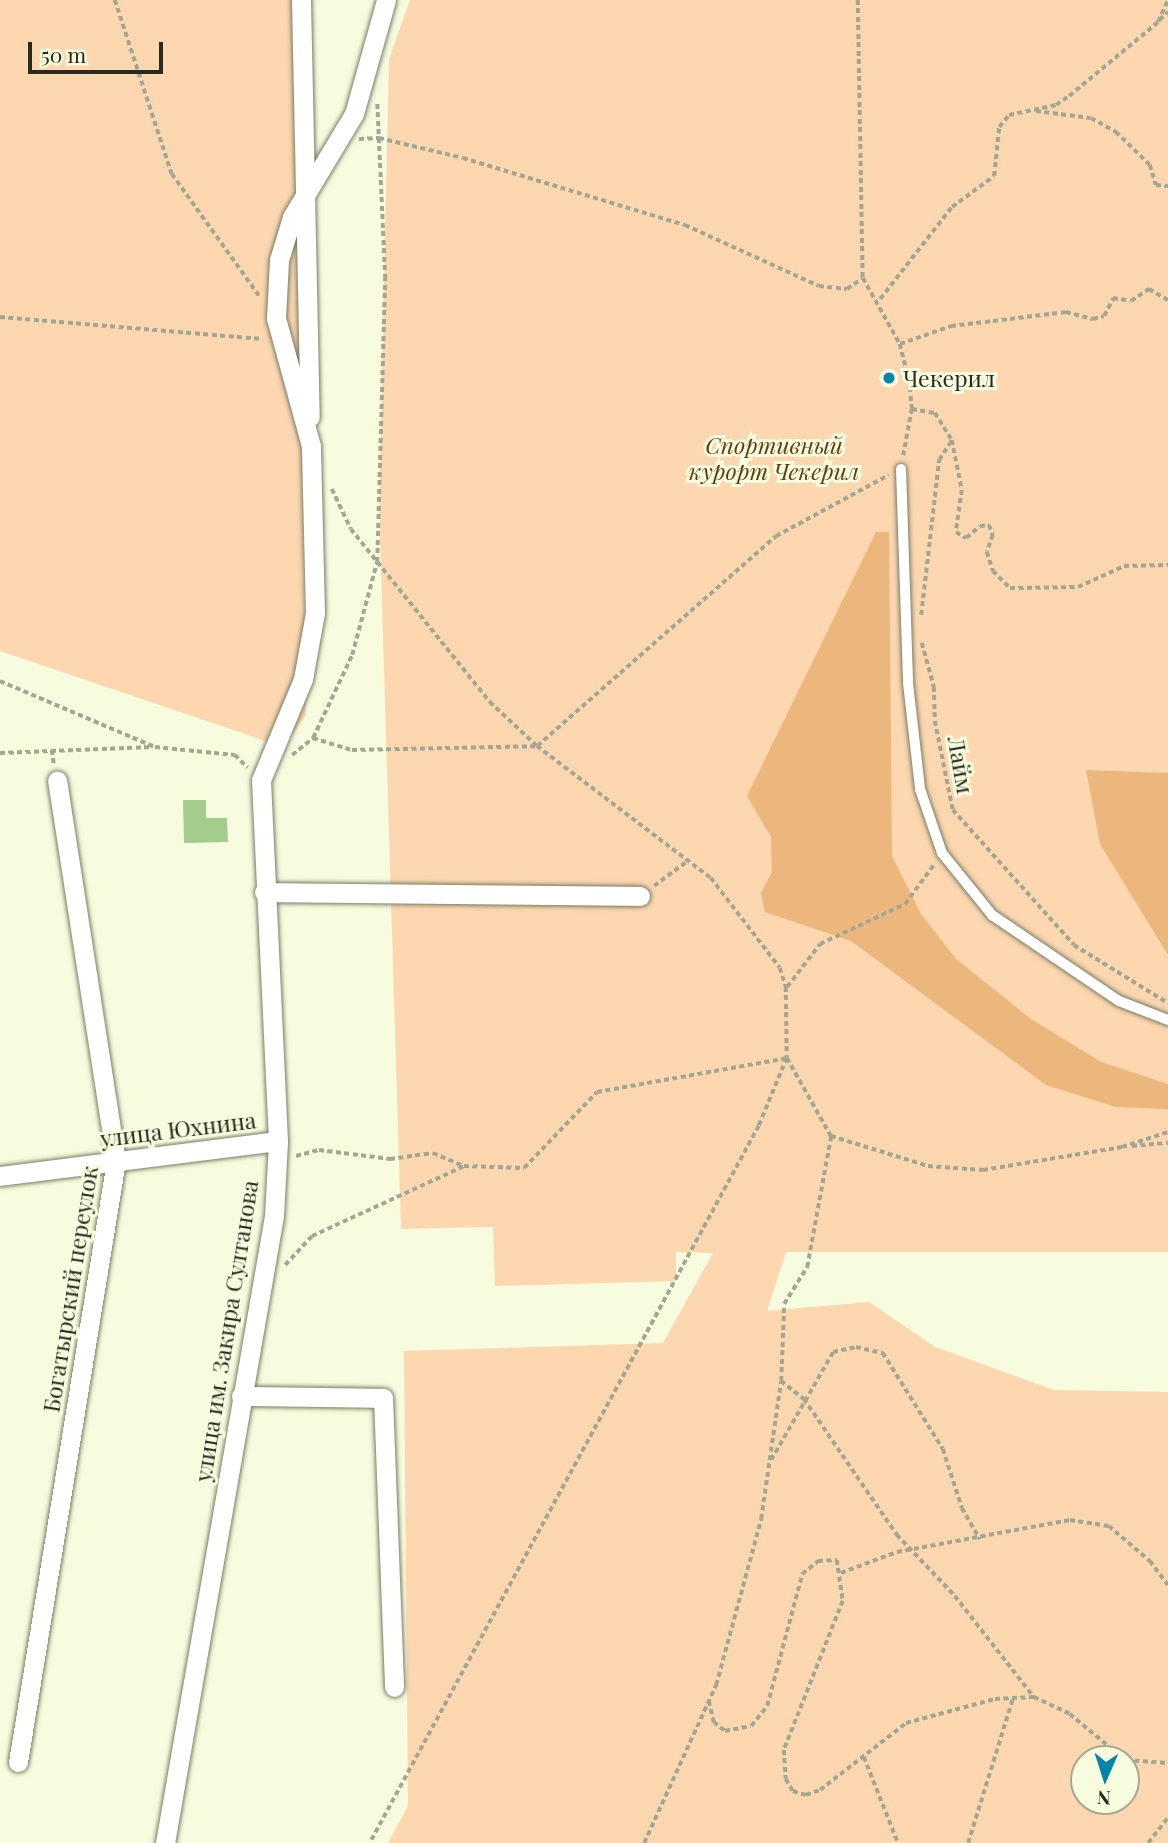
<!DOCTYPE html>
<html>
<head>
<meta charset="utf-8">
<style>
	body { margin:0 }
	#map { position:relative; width:1168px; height:1843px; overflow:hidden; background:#f8fcdf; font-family:"Playfair Display",serif }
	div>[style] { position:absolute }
	.green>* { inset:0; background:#fcd7b0 }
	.forest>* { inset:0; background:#ecb77d }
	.building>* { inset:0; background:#a3cc8d }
	.path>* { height:3.5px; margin-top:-1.75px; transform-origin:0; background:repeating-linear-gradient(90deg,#a4a691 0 5px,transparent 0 8.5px) }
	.roads { filter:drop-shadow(0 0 2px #7a7d64) drop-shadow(0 0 2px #7a7d64) }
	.service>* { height:10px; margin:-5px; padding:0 5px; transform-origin:5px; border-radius:5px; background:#fff }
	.minor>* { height:19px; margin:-9.5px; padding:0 9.5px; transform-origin:9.5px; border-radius:9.5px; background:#fff }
	.dots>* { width:19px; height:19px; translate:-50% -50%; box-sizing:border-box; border:4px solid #f8fcdf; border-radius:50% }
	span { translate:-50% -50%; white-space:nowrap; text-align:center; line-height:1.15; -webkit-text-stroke:6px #f8fcdf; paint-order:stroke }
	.poi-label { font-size:23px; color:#28291f }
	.left { translate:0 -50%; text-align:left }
	.park-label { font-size:23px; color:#603d10; font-style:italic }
	.street-label { font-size:23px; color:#28291f }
	.north { position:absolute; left:1070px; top:1745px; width:70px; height:70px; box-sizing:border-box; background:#f8fcdf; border:2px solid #a5a892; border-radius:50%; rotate:183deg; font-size:19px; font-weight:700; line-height:28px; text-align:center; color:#28291f }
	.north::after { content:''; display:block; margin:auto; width:24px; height:32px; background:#0185a8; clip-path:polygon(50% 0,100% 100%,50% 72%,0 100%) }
	.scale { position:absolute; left:28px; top:42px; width:135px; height:32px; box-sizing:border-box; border:4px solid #28291f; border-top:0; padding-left:9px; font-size:21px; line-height:24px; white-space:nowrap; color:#28291f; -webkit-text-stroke:5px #f8fcdf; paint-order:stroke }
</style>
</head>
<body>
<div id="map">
	<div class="green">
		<i style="clip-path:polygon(0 0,294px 0,306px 715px,283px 747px,0 651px)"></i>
		<i style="clip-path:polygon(evenodd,410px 0,1168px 0,1168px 1252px,786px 1252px,767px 1311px,869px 1302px,935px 1347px,1054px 1390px,1168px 1392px,1168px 1843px,388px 1843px,408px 1806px,404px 1351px,663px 1343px,713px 1253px,676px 1252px,676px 1281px,495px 1286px,493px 1227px,401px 1229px,379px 505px,389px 59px,410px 0,1084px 1759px,1126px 1759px,1126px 1801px,1084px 1801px,1084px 1759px)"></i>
	</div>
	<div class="forest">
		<i style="clip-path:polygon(876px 532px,889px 532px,892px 856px,921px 914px,956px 959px,1031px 1019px,1101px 1062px,1168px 1084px,1168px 1109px,1116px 1107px,1046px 1085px,851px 941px,765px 912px,761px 893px,772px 872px,771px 837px,747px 796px)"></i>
		<i style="clip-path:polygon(1086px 770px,1168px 773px,1168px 955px,1100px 844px)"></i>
	</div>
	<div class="building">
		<i style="clip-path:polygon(183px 800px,206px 800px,206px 818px,227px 818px,228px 842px,184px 843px)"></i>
	</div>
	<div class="path">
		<i style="left:115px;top:0;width:183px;rotate:71.9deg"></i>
		<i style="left:172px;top:174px;width:151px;rotate:54.4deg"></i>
		<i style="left:858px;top:0;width:278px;rotate:89deg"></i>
		<i style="left:863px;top:278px;width:76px;rotate:60.7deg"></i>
		<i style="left:900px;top:344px;width:36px;rotate:76deg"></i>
		<i style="left:909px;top:379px;width:30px;rotate:84deg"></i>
		<i style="left:912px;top:409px;width:50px;rotate:100.4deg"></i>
		<i style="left:1159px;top:20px;width:12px;rotate:-42deg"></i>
		<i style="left:1036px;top:111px;width:55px;rotate:7.3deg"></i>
		<i style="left:1091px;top:118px;width:29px;rotate:29deg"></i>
		<i style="left:1116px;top:132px;width:47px;rotate:44.1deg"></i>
		<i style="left:1150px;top:165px;width:21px;rotate:73deg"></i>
		<i style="left:1156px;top:185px;width:12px;rotate:5deg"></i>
		<i style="left:359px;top:139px;width:20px;rotate:-3deg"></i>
		<i style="left:379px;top:138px;width:86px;rotate:13.4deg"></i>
		<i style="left:463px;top:158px;width:232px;rotate:16.8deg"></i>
		<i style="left:685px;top:225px;width:147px;rotate:24.5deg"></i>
		<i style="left:819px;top:286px;width:28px;rotate:6deg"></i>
		<i style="left:847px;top:289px;width:19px;rotate:-35deg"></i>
		<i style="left:880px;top:299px;width:117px;rotate:-52deg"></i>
		<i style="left:952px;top:207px;width:52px;rotate:-36.4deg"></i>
		<i style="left:994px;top:176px;width:49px;rotate:-84.2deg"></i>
		<i style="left:999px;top:127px;width:16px;rotate:-50deg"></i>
		<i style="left:1009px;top:115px;width:48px;rotate:-12deg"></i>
		<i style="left:1056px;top:105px;width:16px;rotate:-35deg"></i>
		<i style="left:1069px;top:96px;width:116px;rotate:-39.7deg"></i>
		<i style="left:1158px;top:22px;width:24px;rotate:-66deg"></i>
		<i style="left:0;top:317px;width:264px;rotate:4.8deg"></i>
		<i style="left:900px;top:344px;width:54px;rotate:-19.4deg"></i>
		<i style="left:951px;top:326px;width:116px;rotate:-6.9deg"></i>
		<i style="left:1066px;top:312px;width:28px;rotate:15deg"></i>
		<i style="left:1093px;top:319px;width:11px;rotate:-15deg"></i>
		<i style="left:1104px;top:316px;width:20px;rotate:-63deg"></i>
		<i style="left:1113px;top:298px;width:18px;rotate:9deg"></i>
		<i style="left:1131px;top:301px;width:22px;rotate:-34deg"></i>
		<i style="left:1149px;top:289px;width:22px;rotate:30deg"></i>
		<i style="left:912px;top:409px;width:23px;rotate:10deg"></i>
		<i style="left:935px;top:413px;width:32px;rotate:58deg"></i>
		<i style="left:952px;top:440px;width:51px;rotate:78.7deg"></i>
		<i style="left:962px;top:490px;width:42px;rotate:98.1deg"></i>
		<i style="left:956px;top:532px;width:12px;rotate:31deg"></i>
		<i style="left:966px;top:538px;width:18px;rotate:-41deg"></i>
		<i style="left:980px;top:526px;width:9px;rotate:-6deg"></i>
		<i style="left:989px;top:525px;width:11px;rotate:68deg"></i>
		<i style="left:993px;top:535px;width:18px;rotate:109deg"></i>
		<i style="left:987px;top:552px;width:20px;rotate:72deg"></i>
		<i style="left:993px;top:571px;width:24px;rotate:45deg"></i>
		<i style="left:1010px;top:588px;width:68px;rotate:-0.8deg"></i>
		<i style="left:1078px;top:587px;width:51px;rotate:-24.5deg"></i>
		<i style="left:1124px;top:566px;width:44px;rotate:-1.3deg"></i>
		<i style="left:332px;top:489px;width:44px;rotate:64.6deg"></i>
		<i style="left:351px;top:529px;width:222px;rotate:51.2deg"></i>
		<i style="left:490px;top:702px;width:64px;rotate:43.1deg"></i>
		<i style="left:537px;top:746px;width:218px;rotate:37.2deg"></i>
		<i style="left:711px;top:878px;width:113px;rotate:52.5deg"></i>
		<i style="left:780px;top:968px;width:20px;rotate:72deg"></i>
		<i style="left:786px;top:987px;width:71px;rotate:89.2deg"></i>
		<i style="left:787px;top:1058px;width:74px;rotate:112.4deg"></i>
		<i style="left:759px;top:1126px;width:816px;rotate:118.48deg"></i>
		<i style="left:921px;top:615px;width:156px;rotate:-83.4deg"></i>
		<i style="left:939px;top:460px;width:24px;rotate:-57deg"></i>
		<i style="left:922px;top:643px;width:46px;rotate:74.7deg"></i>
		<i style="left:934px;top:687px;width:34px;rotate:88deg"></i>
		<i style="left:935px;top:721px;width:91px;rotate:78.6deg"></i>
		<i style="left:953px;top:810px;width:181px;rotate:48.1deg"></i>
		<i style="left:1074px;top:945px;width:110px;rotate:31.7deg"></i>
		<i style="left:0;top:681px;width:168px;rotate:23.1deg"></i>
		<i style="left:155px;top:747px;width:80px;rotate:5.7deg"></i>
		<i style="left:235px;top:755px;width:18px;rotate:45deg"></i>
		<i style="left:313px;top:738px;width:92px;rotate:-64.8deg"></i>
		<i style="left:352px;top:655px;width:96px;rotate:-75deg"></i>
		<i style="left:377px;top:562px;width:283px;rotate:-88.4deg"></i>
		<i style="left:385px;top:279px;width:176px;rotate:-92.6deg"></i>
		<i style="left:52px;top:750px;width:15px;rotate:82deg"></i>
		<i style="left:0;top:753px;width:152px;rotate:-2.3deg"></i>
		<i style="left:292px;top:755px;width:27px;rotate:-39deg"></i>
		<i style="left:313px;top:738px;width:41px;rotate:17.1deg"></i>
		<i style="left:352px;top:750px;width:185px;rotate:-1.2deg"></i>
		<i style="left:537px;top:746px;width:318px;rotate:-41.3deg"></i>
		<i style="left:776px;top:536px;width:128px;rotate:-28.4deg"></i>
		<i style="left:654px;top:886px;width:44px;rotate:-36.6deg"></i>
		<i style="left:787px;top:987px;width:54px;rotate:-52.5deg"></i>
		<i style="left:820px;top:944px;width:94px;rotate:-25.2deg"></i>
		<i style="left:905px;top:904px;width:51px;rotate:-53.8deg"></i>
		<i style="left:787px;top:1058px;width:90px;rotate:60.6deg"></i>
		<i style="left:831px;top:1136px;width:102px;rotate:17.2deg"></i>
		<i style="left:928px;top:1166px;width:55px;rotate:4.2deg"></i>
		<i style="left:983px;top:1170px;width:141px;rotate:-9.4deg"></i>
		<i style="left:1122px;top:1147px;width:48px;rotate:-18.1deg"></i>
		<i style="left:1132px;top:1146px;width:36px;rotate:-5deg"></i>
		<i style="left:296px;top:1156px;width:24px;rotate:-15deg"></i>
		<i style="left:319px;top:1150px;width:72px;rotate:7.2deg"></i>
		<i style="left:390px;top:1159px;width:43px;rotate:-7.9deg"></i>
		<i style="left:433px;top:1153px;width:34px;rotate:23deg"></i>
		<i style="left:285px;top:1265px;width:40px;rotate:-47deg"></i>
		<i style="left:312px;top:1236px;width:167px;rotate:-24.7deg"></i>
		<i style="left:464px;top:1166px;width:60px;rotate:1.9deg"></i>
		<i style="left:524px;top:1168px;width:105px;rotate:-46.2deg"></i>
		<i style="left:597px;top:1092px;width:193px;rotate:-10.1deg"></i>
		<i style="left:781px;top:1381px;width:29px;rotate:38deg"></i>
		<i style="left:804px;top:1399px;width:165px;rotate:55.6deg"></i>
		<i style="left:897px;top:1535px;width:84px;rotate:46.4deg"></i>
		<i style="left:955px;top:1596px;width:128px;rotate:52deg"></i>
		<i style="left:1034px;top:1697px;width:40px;rotate:25deg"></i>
		<i style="left:1070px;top:1714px;width:70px;rotate:39.8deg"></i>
		<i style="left:771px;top:1460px;width:125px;rotate:-60.1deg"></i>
		<i style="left:833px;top:1352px;width:24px;rotate:-12deg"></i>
		<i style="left:856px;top:1347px;width:28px;rotate:13deg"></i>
		<i style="left:883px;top:1353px;width:113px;rotate:58deg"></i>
		<i style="left:943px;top:1449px;width:62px;rotate:72.1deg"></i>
		<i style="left:962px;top:1508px;width:36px;rotate:60deg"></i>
		<i style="left:841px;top:1573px;width:60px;rotate:-20.6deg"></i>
		<i style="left:897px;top:1552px;width:176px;rotate:-10.5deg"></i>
		<i style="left:1070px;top:1520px;width:39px;rotate:9deg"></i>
		<i style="left:1109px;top:1526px;width:54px;rotate:40.5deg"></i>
		<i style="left:1150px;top:1561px;width:30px;rotate:53deg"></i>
		<i style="left:709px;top:1701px;width:22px;rotate:77deg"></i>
		<i style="left:714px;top:1722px;width:14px;rotate:39deg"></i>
		<i style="left:725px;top:1731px;width:26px;rotate:-11deg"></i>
		<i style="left:751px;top:1726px;width:26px;rotate:-51deg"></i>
		<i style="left:767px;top:1706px;width:137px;rotate:-75.1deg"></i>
		<i style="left:802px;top:1574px;width:21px;rotate:-39deg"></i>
		<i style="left:818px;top:1561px;width:19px;rotate:-3deg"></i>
		<i style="left:837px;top:1560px;width:41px;rotate:81.7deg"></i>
		<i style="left:843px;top:1601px;width:160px;rotate:111.6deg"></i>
		<i style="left:784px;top:1750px;width:29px;rotate:86deg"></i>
		<i style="left:786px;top:1779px;width:14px;rotate:60deg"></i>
		<i style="left:793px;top:1791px;width:14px;rotate:17deg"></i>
		<i style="left:806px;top:1795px;width:15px;rotate:-20deg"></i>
		<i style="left:820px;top:1790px;width:109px;rotate:-37.9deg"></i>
		<i style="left:906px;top:1723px;width:92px;rotate:-15.1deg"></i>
		<i style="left:995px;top:1699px;width:39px;rotate:-3deg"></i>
		<i style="left:864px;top:1757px;width:92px;rotate:68.4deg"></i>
		<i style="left:1126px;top:1760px;width:42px;rotate:4.1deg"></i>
		<i style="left:644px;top:1843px;width:174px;rotate:-65.5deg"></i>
		<i style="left:716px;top:1685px;width:172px;rotate:-74.8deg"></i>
		<i style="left:761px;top:1519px;width:139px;rotate:-81.8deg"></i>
		<i style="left:781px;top:1381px;width:77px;rotate:-87.8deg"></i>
		<i style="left:784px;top:1304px;width:44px;rotate:-58.1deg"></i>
		<i style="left:807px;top:1267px;width:133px;rotate:-79.6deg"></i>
		<i style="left:968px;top:1843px;width:152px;rotate:-72.8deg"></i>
		<i style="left:1148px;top:1843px;width:33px;rotate:-52deg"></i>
	</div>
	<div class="roads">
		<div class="service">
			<i style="left:901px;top:469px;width:214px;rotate:88.1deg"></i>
			<i style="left:908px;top:683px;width:107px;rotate:83.5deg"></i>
			<i style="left:920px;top:789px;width:68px;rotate:71deg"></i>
			<i style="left:942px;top:853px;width:80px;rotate:51.1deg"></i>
			<i style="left:992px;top:915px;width:153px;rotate:34.1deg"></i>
			<i style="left:1119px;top:1001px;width:53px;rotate:21.2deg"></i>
		</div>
		<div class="minor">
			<i style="left:301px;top:0;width:417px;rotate:88.8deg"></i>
			<i style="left:264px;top:892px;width:376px;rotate:0.6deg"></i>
			<i style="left:0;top:1176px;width:280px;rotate:-7.2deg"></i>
			<i style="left:241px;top:1396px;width:142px;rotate:0.8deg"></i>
			<i style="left:383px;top:1398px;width:289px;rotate:87.8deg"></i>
			<i style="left:18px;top:1762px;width:609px;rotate:-80.74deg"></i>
			<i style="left:116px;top:1161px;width:385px;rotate:-98.8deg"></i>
			<i style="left:165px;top:1843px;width:636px;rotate:-80.14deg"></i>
			<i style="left:274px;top:1216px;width:75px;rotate:-86.9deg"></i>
			<i style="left:278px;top:1141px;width:361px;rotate:-92.7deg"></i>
			<i style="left:261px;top:780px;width:109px;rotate:-67.4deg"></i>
			<i style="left:303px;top:679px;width:67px;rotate:-79.7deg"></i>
			<i style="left:315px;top:613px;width:167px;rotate:-91.4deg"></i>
			<i style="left:311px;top:446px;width:133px;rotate:-105.3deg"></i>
			<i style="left:276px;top:318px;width:58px;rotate:-87deg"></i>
			<i style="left:279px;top:260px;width:45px;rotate:-73.2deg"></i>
			<i style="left:292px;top:217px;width:120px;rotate:-59deg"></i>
			<i style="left:354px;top:114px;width:118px;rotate:-74.3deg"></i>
		</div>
	</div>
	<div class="dots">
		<i style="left:889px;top:378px;background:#0185a8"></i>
	</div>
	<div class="poi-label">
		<span class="left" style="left:903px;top:378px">Чекерил</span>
	</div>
	<div class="park-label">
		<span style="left:774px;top:458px">Спортивный<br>курорт Чекерил</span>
	</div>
	<div class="street-label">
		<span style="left:961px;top:765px;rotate:80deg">Лайм</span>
		<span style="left:178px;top:1129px;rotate:-7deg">улица Юхнина</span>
		<span style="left:70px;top:1289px;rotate:-81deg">Богатырский переулок</span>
		<span style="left:226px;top:1331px;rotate:-81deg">улица им. Закира Султанова</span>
	</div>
	<div class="north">N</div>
	<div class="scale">50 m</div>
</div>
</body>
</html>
